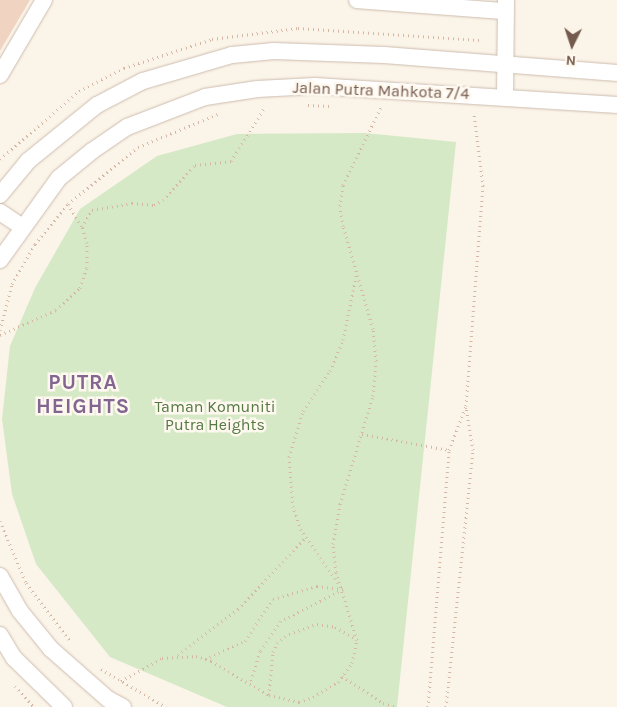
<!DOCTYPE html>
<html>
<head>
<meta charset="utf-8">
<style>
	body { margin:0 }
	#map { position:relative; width:617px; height:707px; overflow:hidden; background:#fbf4e8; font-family:Karla,sans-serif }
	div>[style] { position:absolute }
	.green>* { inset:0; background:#d5e9c7 }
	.building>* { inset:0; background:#f0d4c1 }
	.path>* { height:3px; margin-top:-1.5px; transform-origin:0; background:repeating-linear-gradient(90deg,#d5b7a4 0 1px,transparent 0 5px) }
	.roads { filter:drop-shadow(0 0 1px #cdbcaf) drop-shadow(0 0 1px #cdbcaf) }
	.street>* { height:16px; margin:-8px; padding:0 8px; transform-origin:8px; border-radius:8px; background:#fff }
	span { translate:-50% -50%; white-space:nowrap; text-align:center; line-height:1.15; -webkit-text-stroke:5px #fef8ef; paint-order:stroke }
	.street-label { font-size:16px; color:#755b4d }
	.park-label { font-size:16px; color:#547945 }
	.district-label { font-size:21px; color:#826590; font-weight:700; letter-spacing:1px }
	.north { position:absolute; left:547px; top:20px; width:50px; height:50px; -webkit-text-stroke:4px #fef8ef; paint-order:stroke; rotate:184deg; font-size:14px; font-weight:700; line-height:20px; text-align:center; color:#755b4d }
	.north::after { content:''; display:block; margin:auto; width:18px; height:22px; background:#755b4d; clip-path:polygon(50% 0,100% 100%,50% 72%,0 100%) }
</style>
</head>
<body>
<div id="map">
	<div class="green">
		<i style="clip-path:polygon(365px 133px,456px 142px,397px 707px,227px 707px,110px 657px,36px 564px,12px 494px,2px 419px,10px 346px,35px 288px,80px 209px,157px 156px,237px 134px)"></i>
	</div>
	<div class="building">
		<i style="clip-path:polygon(0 0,30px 0,0 51px)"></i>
	</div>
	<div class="path">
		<i style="left:308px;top:105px;width:21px;rotate:3deg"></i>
		<i style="left:0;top:159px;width:104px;rotate:-40.7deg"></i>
		<i style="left:79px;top:91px;width:51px;rotate:-27.1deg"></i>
		<i style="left:124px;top:68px;width:93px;rotate:-18.2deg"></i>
		<i style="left:212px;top:39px;width:87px;rotate:-7.3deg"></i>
		<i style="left:298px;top:28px;width:183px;rotate:3.8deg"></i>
		<i style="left:68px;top:204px;width:26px;rotate:59deg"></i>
		<i style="left:0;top:330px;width:48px;rotate:-75.4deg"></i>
		<i style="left:12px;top:284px;width:46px;rotate:-60.1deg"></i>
		<i style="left:35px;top:244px;width:52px;rotate:-50.5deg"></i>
		<i style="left:68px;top:204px;width:90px;rotate:-39.2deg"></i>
		<i style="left:138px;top:147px;width:87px;rotate:-22.4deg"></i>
		<i style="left:0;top:335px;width:61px;rotate:-24.1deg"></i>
		<i style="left:56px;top:310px;width:33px;rotate:-43deg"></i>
		<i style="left:80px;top:288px;width:22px;rotate:-72deg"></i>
		<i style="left:87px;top:267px;width:24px;rotate:-90deg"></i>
		<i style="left:87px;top:243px;width:17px;rotate:-107deg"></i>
		<i style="left:82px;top:227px;width:20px;rotate:-60deg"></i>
		<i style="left:92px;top:210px;width:41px;rotate:-9.9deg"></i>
		<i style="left:132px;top:203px;width:22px;rotate:5deg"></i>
		<i style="left:154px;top:205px;width:10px;rotate:-29deg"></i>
		<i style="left:163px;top:200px;width:47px;rotate:-47.6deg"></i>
		<i style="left:195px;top:165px;width:36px;rotate:-6deg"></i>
		<i style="left:231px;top:161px;width:64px;rotate:-57.8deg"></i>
		<i style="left:362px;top:434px;width:88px;rotate:10.4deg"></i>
		<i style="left:0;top:521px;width:67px;rotate:67.2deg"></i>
		<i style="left:26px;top:583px;width:74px;rotate:52.7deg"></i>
		<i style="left:341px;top:587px;width:70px;rotate:-125.1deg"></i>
		<i style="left:301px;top:530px;width:24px;rotate:-109deg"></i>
		<i style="left:293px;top:507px;width:50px;rotate:-94.6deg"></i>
		<i style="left:289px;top:457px;width:48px;rotate:-73.1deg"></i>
		<i style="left:303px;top:411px;width:48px;rotate:-56deg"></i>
		<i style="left:330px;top:371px;width:34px;rotate:-67deg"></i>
		<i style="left:343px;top:340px;width:69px;rotate:-78.4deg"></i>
		<i style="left:178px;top:655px;width:76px;rotate:-37.5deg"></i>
		<i style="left:238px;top:609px;width:99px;rotate:-46.6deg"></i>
		<i style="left:205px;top:659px;width:44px;rotate:-24.2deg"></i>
		<i style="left:245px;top:641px;width:50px;rotate:-56.3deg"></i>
		<i style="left:273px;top:599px;width:46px;rotate:-16.5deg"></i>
		<i style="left:317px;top:586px;width:26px;rotate:7deg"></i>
		<i style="left:343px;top:589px;width:70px;rotate:152.7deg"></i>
		<i style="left:281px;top:621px;width:37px;rotate:125deg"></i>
		<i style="left:260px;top:651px;width:34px;rotate:107deg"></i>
		<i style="left:101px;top:669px;width:75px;rotate:30.3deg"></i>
		<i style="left:342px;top:676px;width:49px;rotate:33.4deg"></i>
		<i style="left:383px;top:703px;width:14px;rotate:17deg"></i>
		<i style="left:121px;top:681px;width:47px;rotate:-29.3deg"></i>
		<i style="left:162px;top:658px;width:34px;rotate:-3deg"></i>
		<i style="left:196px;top:656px;width:16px;rotate:18deg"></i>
		<i style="left:211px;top:661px;width:67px;rotate:30.4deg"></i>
		<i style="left:269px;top:695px;width:31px;rotate:13deg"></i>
		<i style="left:299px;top:702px;width:15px;rotate:-20deg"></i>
		<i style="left:313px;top:697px;width:29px;rotate:-31deg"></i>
		<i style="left:338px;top:682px;width:24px;rotate:-54deg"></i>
		<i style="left:352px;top:663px;width:24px;rotate:-78deg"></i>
		<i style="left:357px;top:640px;width:71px;rotate:-107.2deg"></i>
		<i style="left:336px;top:572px;width:28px;rotate:-96deg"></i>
		<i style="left:333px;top:544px;width:41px;rotate:-80.1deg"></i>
		<i style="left:340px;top:504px;width:113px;rotate:-73deg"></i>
		<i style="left:373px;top:396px;width:35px;rotate:-85deg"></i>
		<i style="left:376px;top:361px;width:32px;rotate:-95deg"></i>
		<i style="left:373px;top:329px;width:107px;rotate:-106.2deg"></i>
		<i style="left:343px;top:226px;width:20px;rotate:-99deg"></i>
		<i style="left:340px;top:206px;width:21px;rotate:-82deg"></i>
		<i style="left:343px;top:185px;width:87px;rotate:-64deg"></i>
		<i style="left:15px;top:686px;width:28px;rotate:48deg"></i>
		<i style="left:269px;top:695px;width:43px;rotate:-84.7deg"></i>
		<i style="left:273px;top:652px;width:10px;rotate:-66deg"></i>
		<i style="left:277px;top:643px;width:15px;rotate:-37deg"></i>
		<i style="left:289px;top:634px;width:30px;rotate:-20deg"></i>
		<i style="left:317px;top:624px;width:18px;rotate:9deg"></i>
		<i style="left:335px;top:627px;width:25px;rotate:29deg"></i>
		<i style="left:428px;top:707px;width:258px;rotate:-85.3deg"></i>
		<i style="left:449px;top:450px;width:47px;rotate:-68.9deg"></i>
		<i style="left:466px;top:406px;width:221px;rotate:-85.6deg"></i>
		<i style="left:483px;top:186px;width:73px;rotate:-97.1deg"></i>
		<i style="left:446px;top:707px;width:258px;rotate:-84deg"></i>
		<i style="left:473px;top:450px;width:44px;rotate:-99.2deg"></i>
	</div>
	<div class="roads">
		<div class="street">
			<i style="left:357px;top:0;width:148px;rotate:4.3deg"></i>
			<i style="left:0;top:75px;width:87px;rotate:-59.6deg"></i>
			<i style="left:505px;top:97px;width:97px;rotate:-89.4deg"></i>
			<i style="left:0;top:195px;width:44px;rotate:-50.5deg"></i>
			<i style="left:28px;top:161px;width:89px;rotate:-39.1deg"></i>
			<i style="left:97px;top:105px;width:52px;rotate:-27.6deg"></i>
			<i style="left:143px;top:81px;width:93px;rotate:-16.3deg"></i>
			<i style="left:232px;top:55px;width:42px;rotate:-5.4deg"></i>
			<i style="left:274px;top:51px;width:110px;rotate:2.1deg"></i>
			<i style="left:384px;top:55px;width:234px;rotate:4.4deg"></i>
			<i style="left:0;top:212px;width:27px;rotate:34deg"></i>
			<i style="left:0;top:260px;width:101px;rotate:-54.3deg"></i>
			<i style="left:59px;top:178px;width:43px;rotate:-39.3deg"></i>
			<i style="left:92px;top:151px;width:42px;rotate:-34.4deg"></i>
			<i style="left:127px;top:127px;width:84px;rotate:-21deg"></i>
			<i style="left:205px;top:97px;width:53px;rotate:-8.7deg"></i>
			<i style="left:257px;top:89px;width:58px;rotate:-3deg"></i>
			<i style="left:315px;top:86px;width:303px;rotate:3.6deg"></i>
			<i style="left:0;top:576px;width:40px;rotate:60.3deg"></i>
			<i style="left:20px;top:611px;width:49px;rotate:50.8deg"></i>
			<i style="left:51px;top:649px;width:76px;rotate:41.3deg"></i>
			<i style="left:108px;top:699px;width:17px;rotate:28deg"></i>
			<i style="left:0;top:635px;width:27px;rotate:59deg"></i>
			<i style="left:14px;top:658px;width:70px;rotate:44.4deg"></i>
		</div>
	</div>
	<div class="street-label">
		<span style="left:381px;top:91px;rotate:2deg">Jalan Putra Mahkota 7/4</span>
	</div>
	<div class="park-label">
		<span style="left:215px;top:416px">Taman Komuniti<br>Putra Heights</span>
	</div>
	<div class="district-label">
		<span style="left:83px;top:394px">PUTRA<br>HEIGHTS</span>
	</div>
	<div class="north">N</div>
</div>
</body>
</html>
